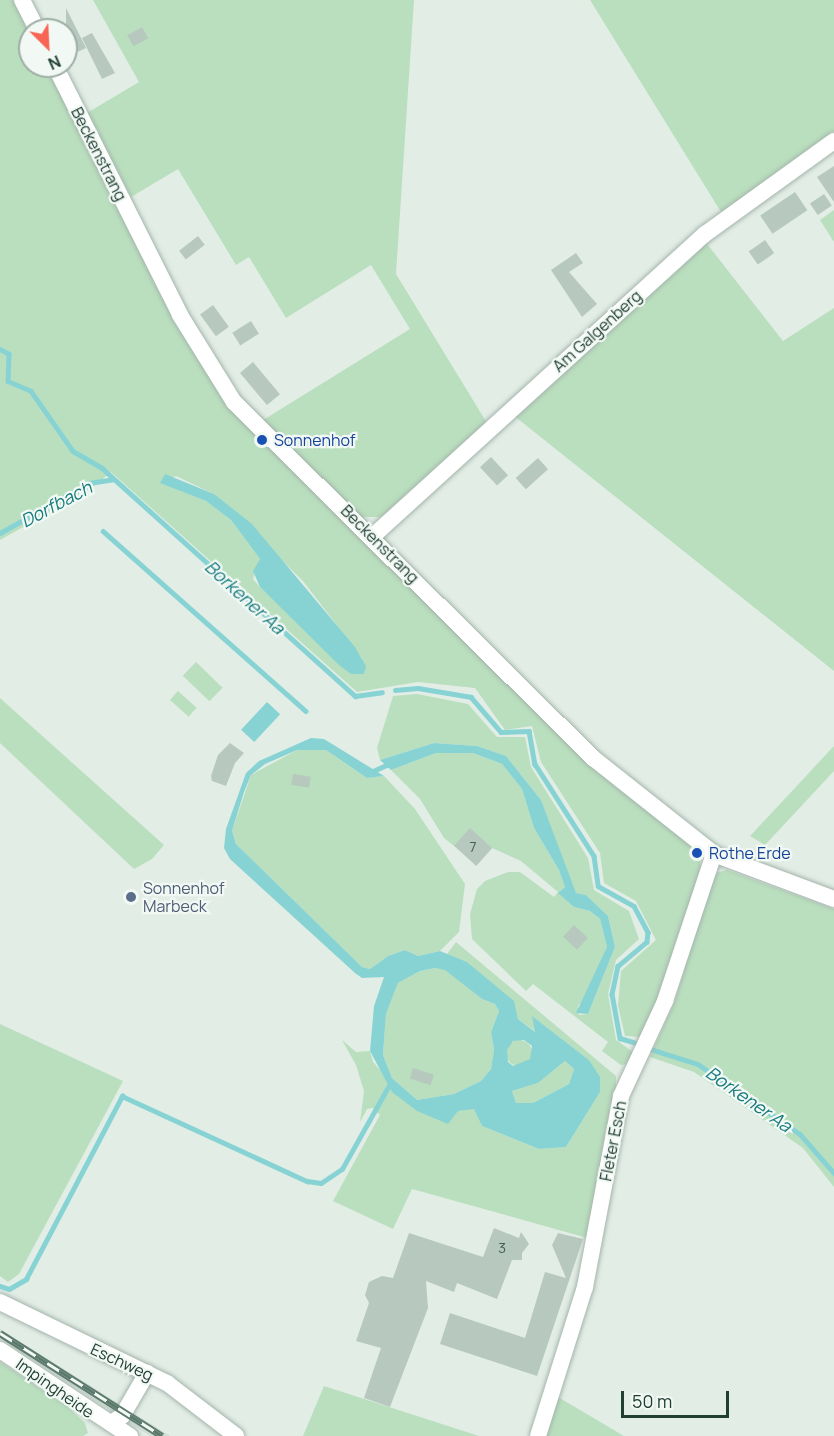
<!DOCTYPE html>
<html>
<head>
<meta charset="utf-8">
<style>
	body { margin:0 }
	#map { position:relative; width:834px; height:1436px; overflow:hidden; background:#e2ede6; font-family:Manrope,sans-serif }
	div>[style] { position:absolute }
	.built>* { inset:0; background:#d0ddd5 }
	.green>* { inset:0; background:#badfbe; transform-origin:0 0 }
	.round { border-radius:50% }
	.water>* { inset:0; background:#87d3d4; transform-origin:0 0 }
	.stream>* { height:4.5px; margin:-2.25px; padding:0 2.25px; transform-origin:2.25px; border-radius:2.25px; background:#87d3d4 }
	.building>* { inset:0; background:#b7c8bf; transform-origin:0 0 }
	.roads { filter:drop-shadow(0 0 2px #a4b5ac) drop-shadow(0 0 2px #a4b5ac) }
	.minor>* { height:16px; margin:-8px; padding:0 8px; transform-origin:8px; border-radius:8px; background:#fff }
	.rail>* { height:7px; margin-top:-3.5px; transform-origin:0; background:repeating-linear-gradient(90deg,#f2f9f5 0 14px,#5b7a6d 0 28px); box-sizing:border-box; border-block:2px solid #5b7a6d }
	.dots>* { width:16px; height:16px; translate:-50% -50%; box-sizing:border-box; border:3px solid #f2f9f5; border-radius:50% }
	span { translate:-50% -50%; white-space:nowrap; text-align:center; line-height:1.15; -webkit-text-stroke:4.5px #f2f9f5; paint-order:stroke }
	.number-label { font-size:14px; color:#466055 }
	.number-label span { -webkit-text-stroke-width:0 }
	.street-label { font-size:16px; color:#213e32 }
	.transit-label { font-size:16px; color:#164399 }
	.left { translate:0 -50%; text-align:left }
	.service-label { font-size:16px; color:#4e5e75 }
	.water-label { font-size:18px; color:#187b7d; font-style:italic }
	.north { position:absolute; left:18px; top:18px; width:60px; height:60px; box-sizing:border-box; background:#f2f9f5; border:2px solid #9eaea7; border-radius:50%; rotate:156deg; font-size:16px; font-weight:700; line-height:24px; text-align:center; color:#213e32 }
	.north::after { content:''; display:block; margin:auto; width:21px; height:27px; background:#f86555; clip-path:polygon(50% 0,100% 100%,50% 72%,0 100%) }
	.scale { position:absolute; left:621px; top:1391px; width:108px; height:27px; box-sizing:border-box; border:3px solid #213e32; border-top:0; padding-left:8px; font-size:18px; line-height:21px; white-space:nowrap; color:#213e32; -webkit-text-stroke:4px #f2f9f5; paint-order:stroke }
</style>
</head>
<body>
<div id="map">
	<div class="built">
		<i style="clip-path:polygon(0 1329px,170px 1436px,150px 1436px,0 1339px)"></i>
	</div>
	<div class="green">
		<i style="clip-path:polygon(evenodd,0 0,14px 0,30px 33px,30px 66px,47px 66px,172px 314px,235px 412px,696px 847px,701px 866px,662px 997px,642px 1037px,625px 1036px,618px 1006px,621px 971px,656px 940px,636px 901px,604px 883px,600px 853px,541px 762px,532px 726px,505px 730px,475px 688px,418px 682px,357px 692px,111px 472px,89px 490px,0 540px,0 0,176px 476px,214px 494px,303px 581px,362px 658px,351px 674px,260px 587px,253px 579px,260px 559px,231px 520px,206px 501px,161px 483px,176px 476px)"></i>
		<i style="clip-path:polygon(93px 0,414px 0,396px 274px,487px 423px,381px 517px,361px 517px,260px 422px,410px 329px,371px 265px,286px 318px,249px 257px,236px 265px,178px 169px,131px 197px,87px 113px,139px 82px)"></i>
		<i style="clip-path:polygon(590px 0,834px 0,834px 131px,721px 212px)"></i>
		<i style="clip-path:polygon(834px 210px,834px 242px,820px 220px)"></i>
		<i style="clip-path:polygon(704px 240px,783px 341px,834px 308px,834px 671px,513px 415px)"></i>
		<i style="left:196px;top:662px;width:37px;height:19px;rotate:44deg"></i>
		<i style="left:178px;top:691px;width:25px;height:12px;rotate:42deg"></i>
		<i style="clip-path:polygon(417px 694px,468px 704px,497px 737px,525px 737px,531px 767px,588px 858px,594px 890px,629px 911px,639px 939px,616px 960px,608px 994px,616px 1040px,633px 1052px,626px 1064px,621px 1065px,602px 1051px,608px 1042px,533px 984px,526px 991px,472px 939px,470px 914px,477px 889px,485px 881px,508px 872px,520px 872px,554px 897px,558px 892px,521px 861px,492px 848px,470px 829px,454px 846px,444px 838px,420px 799px,391px 770px,436px 753px,473px 753px,502px 764px,522px 789px,534px 828px,559px 870px,565px 887px,559px 892px,574px 907px,590px 911px,600px 919px,607px 947px,586px 997px,578px 1006px,579px 1015px,588px 1014px,615px 947px,608px 916px,586px 895px,576px 893px,567px 876px,541px 800px,506px 756px,477px 746px,434px 743px,380px 760px,377px 748px,393px 696px)"></i>
		<i style="clip-path:polygon(0 698px,164px 845px,152px 859px,134px 869px,0 743px)"></i>
		<i style="clip-path:polygon(834px 746px,834px 771px,765px 845px,750px 836px)"></i>
		<i style="clip-path:polygon(297px 750px,326px 750px,367px 778px,384px 776px,415px 809px,465px 884px,459px 932px,440px 951px,418px 956px,405px 950px,388px 956px,370px 969px,362px 967px,236px 844px,232px 831px,251px 775px)"></i>
		<i style="clip-path:polygon(727px 870px,834px 909px,834px 1187px,803px 1148px,694px 1072px,650px 1057px,675px 1001px,712px 874px)"></i>
		<i style="clip-path:polygon(456px 942px,616px 1076px,616px 1093px,596px 1184px,591px 1239px,412px 1189px,393px 1229px,333px 1201px,380px 1115px,373px 1108px,367px 1109px,360px 1122px,364px 1091px,356px 1065px,342px 1040px,356px 1052px,370px 1051px,373px 1062px,417px 1111px,475px 1108px,482px 1126px,539px 1149px,566px 1147px,600px 1092px,589px 1060px,533px 1017px,536px 1032px,518px 1019px,513px 1001px,468px 963px,447px 954px)"></i>
		<i style="clip-path:polygon(435px 968px,445px 969px,482px 999px,495px 1004px,499px 1011px,491px 1032px,494px 1050px,491px 1069px,481px 1081px,454px 1094px,417px 1100px,392px 1078px,383px 1055px,386px 1014px,398px 983px,420px 971px)"></i>
		<i style="clip-path:polygon(0 1024px,123px 1081px,19px 1274px,8px 1282px,0 1276px)"></i>
		<i class="round" style="left:506px;top:1040px;width:26px;height:26px"></i>
		<i style="clip-path:polygon(565px 1061px,574px 1069px,569px 1084px,533px 1103px,516px 1103px,512px 1091px,538px 1083px)"></i>
		<i style="clip-path:polygon(0 1362px,67px 1406px,85px 1423px,88px 1433px,83px 1436px,0 1436px)"></i>
		<i style="clip-path:polygon(324px 1386px,479px 1436px,303px 1436px)"></i>
		<i style="clip-path:polygon(558px 1397px,624px 1436px,546px 1436px)"></i>
	</div>
	<div class="water">
		<i style="clip-path:polygon(165px 474px,214px 494px,252px 524px,355px 647px,366px 666px,364px 674px,351px 674px,339px 665px,260px 587px,253px 571px,260px 559px,231px 520px,206px 501px,160px 483px)"></i>
		<i style="left:267px;top:702px;width:18px;height:38px;rotate:43deg"></i>
		<i style="clip-path:polygon(evenodd,311px 738px,324px 739px,384px 776px,367px 778px,326px 750px,297px 750px,265px 764px,251px 775px,244px 792px,232px 831px,236px 844px,362px 967px,370px 969px,388px 956px,405px 950px,418px 956px,440px 951px,467px 962px,514px 1001px,518px 1019px,535px 1032px,532px 1016px,589px 1060px,600px 1077px,600px 1092px,566px 1147px,539px 1149px,482px 1126px,474px 1109px,458px 1111px,448px 1124px,417px 1111px,392px 1092px,370px 1051px,374px 1006px,384px 977px,362px 978px,355px 973px,230px 859px,224px 848px,226px 829px,246px 773px,259px 761px,311px 738px,435px 968px,445px 970px,482px 999px,495px 1004px,499px 1011px,491px 1032px,494px 1050px,491px 1069px,481px 1081px,454px 1094px,417px 1100px,392px 1078px,383px 1055px,386px 1014px,398px 983px,420px 971px,435px 968px,311px 738px,524px 1040px,532px 1046px,530px 1059px,513px 1066px,508px 1062px,507px 1050px,513px 1041px,524px 1040px,311px 738px,565px 1061px,574px 1069px,569px 1084px,533px 1103px,516px 1103px,512px 1091px,538px 1083px,565px 1061px)"></i>
		<i style="clip-path:polygon(434px 743px,477px 746px,506px 756px,541px 800px,576px 893px,586px 895px,608px 916px,615px 947px,588px 1014px,576px 1013px,607px 947px,600px 919px,590px 911px,574px 907px,558px 893px,565px 887px,559px 870px,534px 828px,522px 789px,502px 764px,473px 753px,436px 753px,391px 770px,380px 760px)"></i>
	</div>
	<div class="stream">
		<i style="left:0;top:349px;width:10px;rotate:29deg"></i>
		<i style="left:9px;top:354px;width:27px;rotate:92deg"></i>
		<i style="left:8px;top:381px;width:25px;rotate:23deg"></i>
		<i style="left:31px;top:391px;width:73px;rotate:55deg"></i>
		<i style="left:73px;top:451px;width:34px;rotate:30deg"></i>
		<i style="left:102px;top:468px;width:341px;rotate:42deg"></i>
		<i style="left:355px;top:696px;width:27px;rotate:-8deg"></i>
		<i style="left:103px;top:531px;width:271px;rotate:41.6deg"></i>
		<i style="left:0;top:533px;width:102px;rotate:-29.3deg"></i>
		<i style="left:89px;top:483px;width:24px;rotate:-9deg"></i>
		<i style="left:395px;top:690px;width:23px;rotate:-5deg"></i>
		<i style="left:418px;top:688px;width:54px;rotate:9.6deg"></i>
		<i style="left:471px;top:697px;width:46px;rotate:49.4deg"></i>
		<i style="left:501px;top:732px;width:28px;rotate:-2deg"></i>
		<i style="left:529px;top:731px;width:34px;rotate:80deg"></i>
		<i style="left:535px;top:764px;width:109px;rotate:57.3deg"></i>
		<i style="left:594px;top:856px;width:30px;rotate:82deg"></i>
		<i style="left:598px;top:886px;width:41px;rotate:29.1deg"></i>
		<i style="left:634px;top:906px;width:30px;rotate:62deg"></i>
		<i style="left:648px;top:932px;width:10px;rotate:96deg"></i>
		<i style="left:647px;top:942px;width:38px;rotate:140deg"></i>
		<i style="left:618px;top:966px;width:29px;rotate:102deg"></i>
		<i style="left:612px;top:994px;width:45px;rotate:79.7deg"></i>
		<i style="left:620px;top:1038px;width:17px;rotate:17deg"></i>
		<i style="left:373px;top:771px;width:17px;rotate:-24deg"></i>
		<i style="left:650px;top:1049px;width:50px;rotate:17.4deg"></i>
		<i style="left:698px;top:1064px;width:124px;rotate:34.5deg"></i>
		<i style="left:800px;top:1134px;width:52px;rotate:48.9deg"></i>
		<i style="left:0;top:1286px;width:9px;rotate:18deg"></i>
		<i style="left:9px;top:1289px;width:20px;rotate:-30deg"></i>
		<i style="left:26px;top:1279px;width:207px;rotate:-62.3deg"></i>
		<i style="left:122px;top:1096px;width:204px;rotate:24.7deg"></i>
		<i style="left:307px;top:1181px;width:14px;rotate:8deg"></i>
		<i style="left:321px;top:1183px;width:25px;rotate:-34deg"></i>
		<i style="left:342px;top:1169px;width:94px;rotate:-60.7deg"></i>
	</div>
	<div class="building">
		<i style="clip-path:polygon(66px 8px,86px 48px,71px 55px,66px 44px)"></i>
		<i style="left:142px;top:27px;width:13px;height:17px;rotate:61deg"></i>
		<i style="clip-path:polygon(92px 33px,115px 73px,102px 79px,82px 38px)"></i>
		<i style="clip-path:polygon(834px 166px,834px 202px,817px 177px)"></i>
		<i style="left:795px;top:192px;width:22px;height:42px;rotate:56deg"></i>
		<i style="left:824px;top:194px;width:14px;height:17px;rotate:56deg"></i>
		<i style="left:198px;top:236px;width:11px;height:24px;rotate:52deg"></i>
		<i style="left:765px;top:240px;width:16px;height:20px;rotate:55deg"></i>
		<i style="clip-path:polygon(576px 253px,583px 263px,569px 272px,597px 304px,582px 317px,551px 270px)"></i>
		<i style="left:213px;top:305px;width:27px;height:16px;rotate:54deg"></i>
		<i style="left:251px;top:321px;width:15px;height:22px;rotate:58deg"></i>
		<i style="left:253px;top:362px;width:42px;height:17px;rotate:50deg"></i>
		<i style="left:491px;top:457px;width:25px;height:15px;rotate:47deg"></i>
		<i style="left:538px;top:458px;width:15px;height:30px;rotate:48deg"></i>
		<i style="clip-path:polygon(230px 743px,244px 753px,235px 763px,226px 786px,212px 781px,211px 776px,218px 755px)"></i>
		<i style="left:293px;top:774px;width:18px;height:11px;rotate:9deg"></i>
		<i style="left:470px;top:828px;width:30px;height:24px;rotate:42deg"></i>
		<i style="left:574px;top:925px;width:19px;height:16px;rotate:43deg"></i>
		<i style="left:413px;top:1068px;width:22px;height:11px;rotate:18deg"></i>
		<i style="clip-path:polygon(494px 1228px,519px 1238px,521px 1232px,529px 1244px,522px 1253px,522px 1260px,512px 1260px,497px 1299px,457px 1283px,454px 1292px,426px 1281px,428px 1308px,390px 1407px,364px 1398px,381px 1348px,356px 1341px,369px 1303px,365px 1295px,369px 1282px,382px 1276px,393px 1278px,409px 1233px,483px 1257px)"></i>
		<i style="clip-path:polygon(558px 1233px,583px 1239px,537px 1376px,440px 1344px,450px 1313px,525px 1338px,545px 1272px,566px 1278px,552px 1245px)"></i>
	</div>
	<div class="roads">
		<div class="minor">
			<i style="left:22px;top:0;width:34px;rotate:63deg"></i>
			<i style="left:55px;top:66px;width:279px;rotate:63.3deg"></i>
			<i style="left:180px;top:315px;width:102px;rotate:58.2deg"></i>
			<i style="left:234px;top:402px;width:506px;rotate:44.76deg"></i>
			<i style="left:593px;top:758px;width:154px;rotate:38.4deg"></i>
			<i style="left:714px;top:854px;width:128px;rotate:20.6deg"></i>
			<i style="left:373px;top:536px;width:449px;rotate:-42.3deg"></i>
			<i style="left:705px;top:234px;width:159px;rotate:-35.8deg"></i>
			<i style="left:0;top:1302px;width:186px;rotate:25.9deg"></i>
			<i style="left:167px;top:1383px;width:87px;rotate:37.5deg"></i>
			<i style="left:0;top:1350px;width:156px;rotate:33.5deg"></i>
			<i style="left:111px;top:1423px;width:13px;rotate:-32deg"></i>
			<i style="left:122px;top:1416px;width:50px;rotate:-59.8deg"></i>
			<i style="left:538px;top:1436px;width:156px;rotate:-72.5deg"></i>
			<i style="left:585px;top:1287px;width:194px;rotate:-79.3deg"></i>
			<i style="left:621px;top:1096px;width:105px;rotate:-65.1deg"></i>
			<i style="left:665px;top:1001px;width:155px;rotate:-71.6deg"></i>
		</div>
	</div>
	<div class="rail">
		<i style="left:0;top:1333px;width:192px;rotate:32.4deg"></i>
	</div>
	<div class="dots">
		<i style="left:262px;top:440px;background:#1a4fb4"></i>
		<i style="left:697px;top:853px;background:#1a4fb4"></i>
		<i style="left:131px;top:897px;background:#5c6f8a"></i>
	</div>
	<div class="number-label">
		<span style="left:473px;top:847px">7</span>
		<span style="left:502px;top:1248px">3</span>
	</div>
	<div class="street-label">
		<span style="left:99px;top:154px;rotate:63deg">Beckenstrang</span>
		<span style="left:597px;top:331px;rotate:-42deg">Am Galgenberg</span>
		<span style="left:380px;top:544px;rotate:45deg">Beckenstrang</span>
		<span style="left:613px;top:1141px;rotate:-79deg">Fleter Esch</span>
		<span style="left:122px;top:1362px;rotate:25deg">Eschweg</span>
		<span style="left:55px;top:1388px;rotate:35deg">Impingheide</span>
	</div>
	<div class="transit-label">
		<span class="left" style="left:274px;top:440px">Sonnenhof</span>
		<span class="left" style="left:709px;top:853px">Rothe Erde</span>
	</div>
	<div class="service-label">
		<span class="left" style="left:143px;top:897px">Sonnenhof<br>Marbeck</span>
	</div>
	<div class="water-label">
		<span style="left:56px;top:504px;rotate:-28deg">Dorfbach</span>
		<span style="left:245px;top:597px;rotate:42deg">Borkener Aa</span>
		<span style="left:749px;top:1099px;rotate:35deg">Borkener Aa</span>
	</div>
	<div class="north">N</div>
	<div class="scale">50 m</div>
</div>
</body>
</html>
